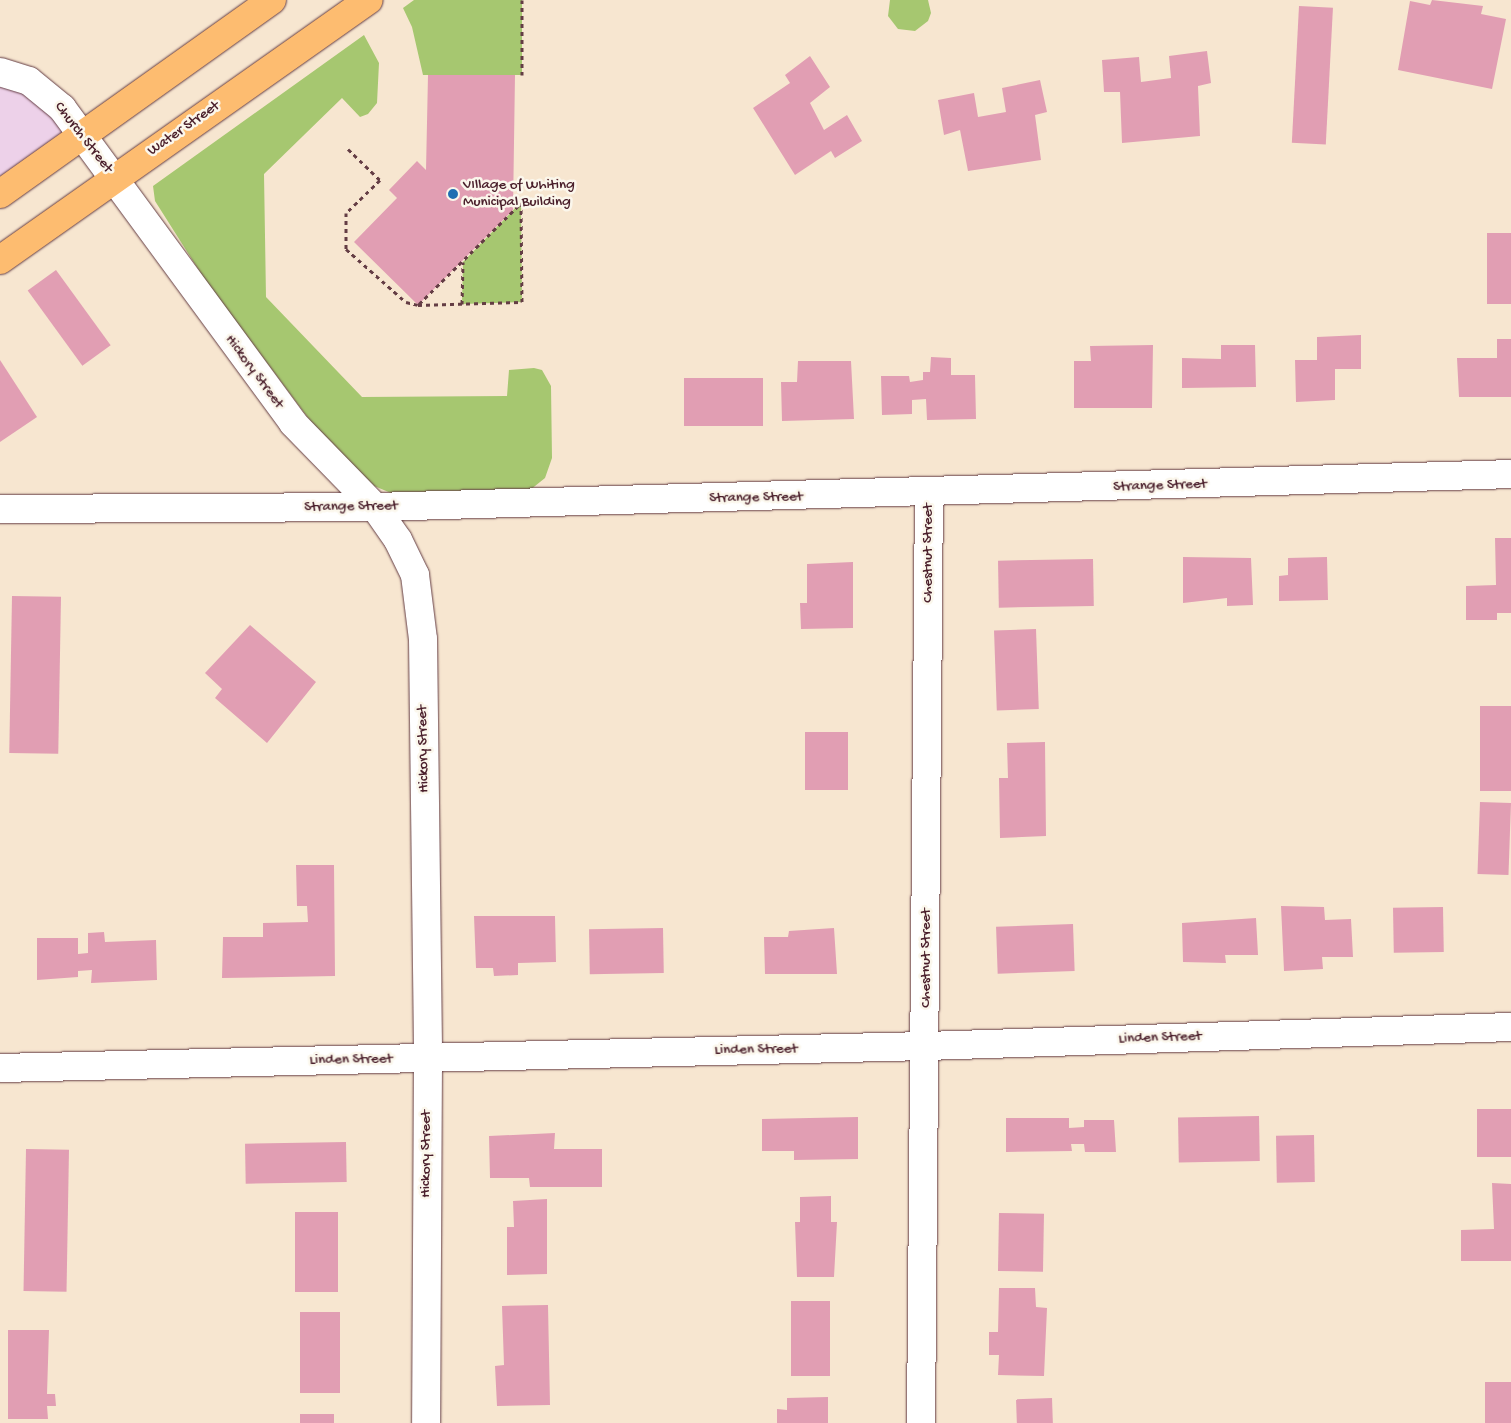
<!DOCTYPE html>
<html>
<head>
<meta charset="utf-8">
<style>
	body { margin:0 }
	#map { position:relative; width:1511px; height:1423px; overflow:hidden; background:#f7e6d0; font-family:"Gochi Hand",sans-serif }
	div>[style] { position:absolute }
	.built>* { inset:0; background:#edd1e9 }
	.green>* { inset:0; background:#a6c770 }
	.building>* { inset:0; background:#e19eb3; transform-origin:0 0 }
	.path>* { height:3px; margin-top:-1.5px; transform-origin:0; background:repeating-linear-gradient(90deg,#643d44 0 4px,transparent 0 8px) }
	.roads { filter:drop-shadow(0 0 1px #643d44) drop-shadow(0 0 1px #643d44) }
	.minor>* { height:28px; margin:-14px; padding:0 14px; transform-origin:14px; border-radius:14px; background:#fff }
	.major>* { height:28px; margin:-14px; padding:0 14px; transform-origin:14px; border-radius:14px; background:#fdbc70 }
	.dots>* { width:14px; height:14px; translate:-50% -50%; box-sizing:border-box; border:2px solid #fbf7ec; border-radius:50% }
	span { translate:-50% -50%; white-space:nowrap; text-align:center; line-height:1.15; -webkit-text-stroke:5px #fbf7ec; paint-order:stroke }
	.street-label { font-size:15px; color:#4a1f2b }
	.poi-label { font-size:15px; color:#4a1f2b }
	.left { translate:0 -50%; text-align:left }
</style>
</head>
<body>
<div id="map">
	<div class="built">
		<i style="clip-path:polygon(0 72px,82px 134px,0 194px)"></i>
	</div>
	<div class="green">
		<i style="clip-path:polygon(414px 0,522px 0,522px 75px,423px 75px,412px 27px,403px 8px)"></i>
		<i style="clip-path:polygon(890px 0,928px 0,931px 13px,928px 21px,915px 31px,898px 29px,888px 16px)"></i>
		<i style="clip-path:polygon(364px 35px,379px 63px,377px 103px,368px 114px,360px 117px,342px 98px,264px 174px,266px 297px,362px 397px,507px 396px,509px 370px,534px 368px,542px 370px,551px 386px,552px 458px,545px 478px,530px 490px,391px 493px,367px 483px,338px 458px,205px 280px,155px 201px,153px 186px)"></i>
		<i style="clip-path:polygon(521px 202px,522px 302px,462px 304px,463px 262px)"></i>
	</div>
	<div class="building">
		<i style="clip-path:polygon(1432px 0,1483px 6px,1481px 14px,1506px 19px,1492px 89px,1398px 70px,1410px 1px,1430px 5px)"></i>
		<i style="left:1299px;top:6px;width:34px;height:137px;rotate:3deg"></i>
		<i style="clip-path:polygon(1207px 51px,1211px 83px,1198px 86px,1200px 136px,1122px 143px,1120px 92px,1104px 92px,1102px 60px,1139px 57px,1141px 82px,1171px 78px,1169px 56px)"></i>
		<i style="clip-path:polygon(810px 56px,830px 87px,810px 103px,824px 130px,847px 115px,862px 141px,835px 158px,831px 151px,795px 175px,753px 108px,790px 83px,785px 75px)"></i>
		<i style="clip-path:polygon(428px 75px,515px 75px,513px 210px,418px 305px,354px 242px,397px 198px,389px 190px,417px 161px,426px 170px)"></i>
		<i style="clip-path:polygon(1040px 80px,1047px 112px,1035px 115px,1041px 160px,968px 171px,960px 130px,944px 135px,938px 100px,974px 93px,978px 117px,1006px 112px,1002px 88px)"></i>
		<i style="left:1487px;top:233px;width:24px;height:71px"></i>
		<i style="left:56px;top:270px;width:93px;height:35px;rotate:54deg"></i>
		<i style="clip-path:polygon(1361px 335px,1361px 369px,1335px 369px,1335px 400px,1296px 402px,1295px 360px,1317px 360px,1317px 337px)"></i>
		<i style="clip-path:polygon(1497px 339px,1511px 339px,1511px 397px,1459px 397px,1457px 358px,1497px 358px)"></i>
		<i style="clip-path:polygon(1153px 345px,1152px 408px,1074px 408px,1074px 361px,1091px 361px,1090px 346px)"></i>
		<i style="clip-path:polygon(1221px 345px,1255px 345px,1256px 387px,1182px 388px,1182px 358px,1221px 359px)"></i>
		<i style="clip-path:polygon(931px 357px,951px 358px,951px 375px,975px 375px,976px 419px,927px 420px,926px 399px,912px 400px,912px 414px,882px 415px,881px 376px,909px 376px,910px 382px,923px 380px,923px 372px,930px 372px)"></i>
		<i style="clip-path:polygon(0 360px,37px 417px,0 442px)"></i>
		<i style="clip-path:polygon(798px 361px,851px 361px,854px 419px,782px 421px,781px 382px,797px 382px)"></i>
		<i style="left:684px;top:378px;width:79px;height:48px"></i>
		<i style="clip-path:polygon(1495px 538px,1511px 538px,1511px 613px,1497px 613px,1497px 620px,1466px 620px,1466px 586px,1496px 585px)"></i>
		<i style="clip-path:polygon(1183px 557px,1251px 558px,1253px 605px,1227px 606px,1227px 598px,1183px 603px)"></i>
		<i style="clip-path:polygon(1327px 557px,1328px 600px,1279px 601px,1279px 576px,1288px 575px,1288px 558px)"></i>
		<i style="left:1093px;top:559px;width:47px;height:95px;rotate:89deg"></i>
		<i style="clip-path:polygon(853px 562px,853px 628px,801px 629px,800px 603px,807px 603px,807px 564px)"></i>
		<i style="left:12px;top:596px;width:49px;height:157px;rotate:1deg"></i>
		<i style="clip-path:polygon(250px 625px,316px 682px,267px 743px,215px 698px,222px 689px,205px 673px)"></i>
		<i style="left:1036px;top:629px;width:80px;height:42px;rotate:88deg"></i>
		<i style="left:1511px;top:706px;width:85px;height:31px;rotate:90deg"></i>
		<i style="left:805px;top:732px;width:43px;height:58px"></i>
		<i style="clip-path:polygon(1045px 742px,1046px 836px,1000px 838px,999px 778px,1008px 778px,1007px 743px)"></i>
		<i style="left:1480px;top:802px;width:31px;height:72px;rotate:2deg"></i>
		<i style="clip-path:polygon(296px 865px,334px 865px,335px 976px,222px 978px,223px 937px,263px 937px,263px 923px,308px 922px,307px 906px,297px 906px)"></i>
		<i style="clip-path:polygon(1281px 906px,1324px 907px,1325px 920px,1351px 919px,1353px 957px,1322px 957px,1323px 969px,1284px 971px)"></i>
		<i style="left:1443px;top:907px;width:45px;height:50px;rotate:89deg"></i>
		<i style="clip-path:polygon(474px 916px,555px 916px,556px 962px,518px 963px,518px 975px,494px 976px,493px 968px,476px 968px)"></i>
		<i style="clip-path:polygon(1256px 918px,1258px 955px,1225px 955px,1226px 963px,1183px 962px,1182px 923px)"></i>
		<i style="left:1073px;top:924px;width:47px;height:77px;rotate:88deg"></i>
		<i style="left:663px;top:928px;width:45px;height:74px;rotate:89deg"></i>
		<i style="clip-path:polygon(834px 928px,837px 974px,765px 974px,764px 937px,788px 937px,789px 931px)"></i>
		<i style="clip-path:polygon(104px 932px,105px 942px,156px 940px,157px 980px,91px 983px,92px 970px,78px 971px,78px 977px,37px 980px,37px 938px,78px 938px,78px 954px,88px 953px,88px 933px)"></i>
		<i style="left:1511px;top:1109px;width:48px;height:34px;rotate:90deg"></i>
		<i style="left:1259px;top:1116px;width:45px;height:81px;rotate:89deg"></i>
		<i style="clip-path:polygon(858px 1117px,858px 1159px,794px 1160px,794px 1151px,762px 1151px,762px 1119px)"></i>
		<i style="clip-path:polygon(1006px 1118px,1069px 1118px,1069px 1128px,1084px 1127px,1084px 1120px,1114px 1120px,1116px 1152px,1085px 1152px,1084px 1144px,1071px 1144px,1072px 1151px,1006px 1152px)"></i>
		<i style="clip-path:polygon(555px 1133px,554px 1149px,602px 1149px,602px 1187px,530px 1187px,529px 1178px,490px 1178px,489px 1136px)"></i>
		<i style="left:1314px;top:1135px;width:47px;height:38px;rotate:89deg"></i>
		<i style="left:346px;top:1142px;width:40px;height:101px;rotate:89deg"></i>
		<i style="left:26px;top:1149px;width:43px;height:142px;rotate:1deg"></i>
		<i style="clip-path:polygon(1492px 1183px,1511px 1184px,1511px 1261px,1461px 1261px,1461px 1230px,1494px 1229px)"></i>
		<i style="clip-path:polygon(831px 1196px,831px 1222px,837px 1222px,834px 1277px,797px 1277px,795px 1222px,800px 1222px,800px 1197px)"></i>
		<i style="clip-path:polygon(547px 1199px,547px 1274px,507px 1275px,507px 1227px,514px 1227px,513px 1201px)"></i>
		<i style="left:338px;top:1212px;width:80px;height:43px;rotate:90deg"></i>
		<i style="left:999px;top:1213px;width:45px;height:58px;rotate:1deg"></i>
		<i style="clip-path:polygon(999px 1288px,1035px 1288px,1036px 1307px,1047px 1308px,1044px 1376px,998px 1375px,999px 1355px,989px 1355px,989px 1332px,998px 1332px)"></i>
		<i style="left:830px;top:1301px;width:75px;height:39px;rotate:90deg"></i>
		<i style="clip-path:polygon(548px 1305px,550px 1405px,497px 1406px,495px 1366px,504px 1365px,502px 1306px)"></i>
		<i style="left:300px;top:1312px;width:40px;height:81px"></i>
		<i style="clip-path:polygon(8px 1330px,49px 1330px,47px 1394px,55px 1394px,56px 1406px,47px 1406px,48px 1419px,8px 1419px)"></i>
		<i style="left:1485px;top:1382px;width:26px;height:41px"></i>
		<i style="clip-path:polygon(828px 1397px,828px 1423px,777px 1423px,777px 1409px,787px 1410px,787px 1398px)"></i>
		<i style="left:1052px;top:1398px;width:25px;height:36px;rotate:88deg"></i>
		<i style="left:300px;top:1414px;width:34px;height:9px"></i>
	</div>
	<div class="path">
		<i style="left:522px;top:75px;width:75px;rotate:-90deg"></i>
		<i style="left:348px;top:149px;width:45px;rotate:44.1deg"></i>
		<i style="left:380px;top:180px;width:47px;rotate:135.9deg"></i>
		<i style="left:346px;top:213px;width:36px;rotate:90deg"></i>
		<i style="left:346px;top:249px;width:80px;rotate:41.5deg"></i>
		<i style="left:406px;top:302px;width:12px;rotate:14deg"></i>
		<i style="left:418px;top:305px;width:104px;rotate:-1.7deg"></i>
		<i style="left:522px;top:302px;width:100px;rotate:-90.6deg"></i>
		<i style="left:419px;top:304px;width:144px;rotate:-44.7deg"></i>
		<i style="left:462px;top:304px;width:42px;rotate:-88.6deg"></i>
	</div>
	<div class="roads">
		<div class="minor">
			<i style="left:0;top:72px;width:30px;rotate:17deg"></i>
			<i style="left:29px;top:81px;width:43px;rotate:39.3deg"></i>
			<i style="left:62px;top:108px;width:391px;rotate:53.7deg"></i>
			<i style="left:293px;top:423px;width:117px;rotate:45.7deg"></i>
			<i style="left:375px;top:507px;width:40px;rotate:55.1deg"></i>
			<i style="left:398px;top:540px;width:39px;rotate:64deg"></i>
			<i style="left:415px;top:575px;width:64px;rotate:82.9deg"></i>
			<i style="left:423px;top:639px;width:420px;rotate:89.3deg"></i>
			<i style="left:428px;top:1059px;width:364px;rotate:90.3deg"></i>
			<i style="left:0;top:509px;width:375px;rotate:-0.3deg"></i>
			<i style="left:375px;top:507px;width:1136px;rotate:-1.66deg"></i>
			<i style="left:0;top:1068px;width:926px;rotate:-1.36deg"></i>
			<i style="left:926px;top:1046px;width:585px;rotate:-1.86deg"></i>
			<i style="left:921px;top:1423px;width:930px;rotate:-89.51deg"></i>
		</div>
		<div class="major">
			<i style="left:0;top:194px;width:334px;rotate:-35.5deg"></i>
			<i style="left:0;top:260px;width:451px;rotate:-35.2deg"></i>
		</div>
	</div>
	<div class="dots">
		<i style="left:453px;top:194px;background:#1f6fb2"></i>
	</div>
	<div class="street-label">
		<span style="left:184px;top:129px;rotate:-35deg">Water Street</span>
		<span style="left:83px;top:138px;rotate:52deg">Church Street</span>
		<span style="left:254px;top:372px;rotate:53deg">Hickory Street</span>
		<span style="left:1160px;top:486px;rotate:-2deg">Strange Street</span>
		<span style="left:756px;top:498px;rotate:-1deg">Strange Street</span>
		<span style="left:351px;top:507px;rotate:-1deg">Strange Street</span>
		<span style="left:929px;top:553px;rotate:-90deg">Chestnut Street</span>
		<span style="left:424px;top:749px;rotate:-91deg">Hickory Street</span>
		<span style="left:927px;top:958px;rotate:-90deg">Chestnut Street</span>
		<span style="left:1160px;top:1038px;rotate:-2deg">Linden Street</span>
		<span style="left:756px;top:1050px;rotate:-1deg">Linden Street</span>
		<span style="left:351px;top:1060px;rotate:-1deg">Linden Street</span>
		<span style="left:427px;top:1154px;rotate:-90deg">Hickory Street</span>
	</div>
	<div class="poi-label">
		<span class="left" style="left:463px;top:194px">VIllage of Whiting<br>Municipal Building</span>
	</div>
</div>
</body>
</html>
